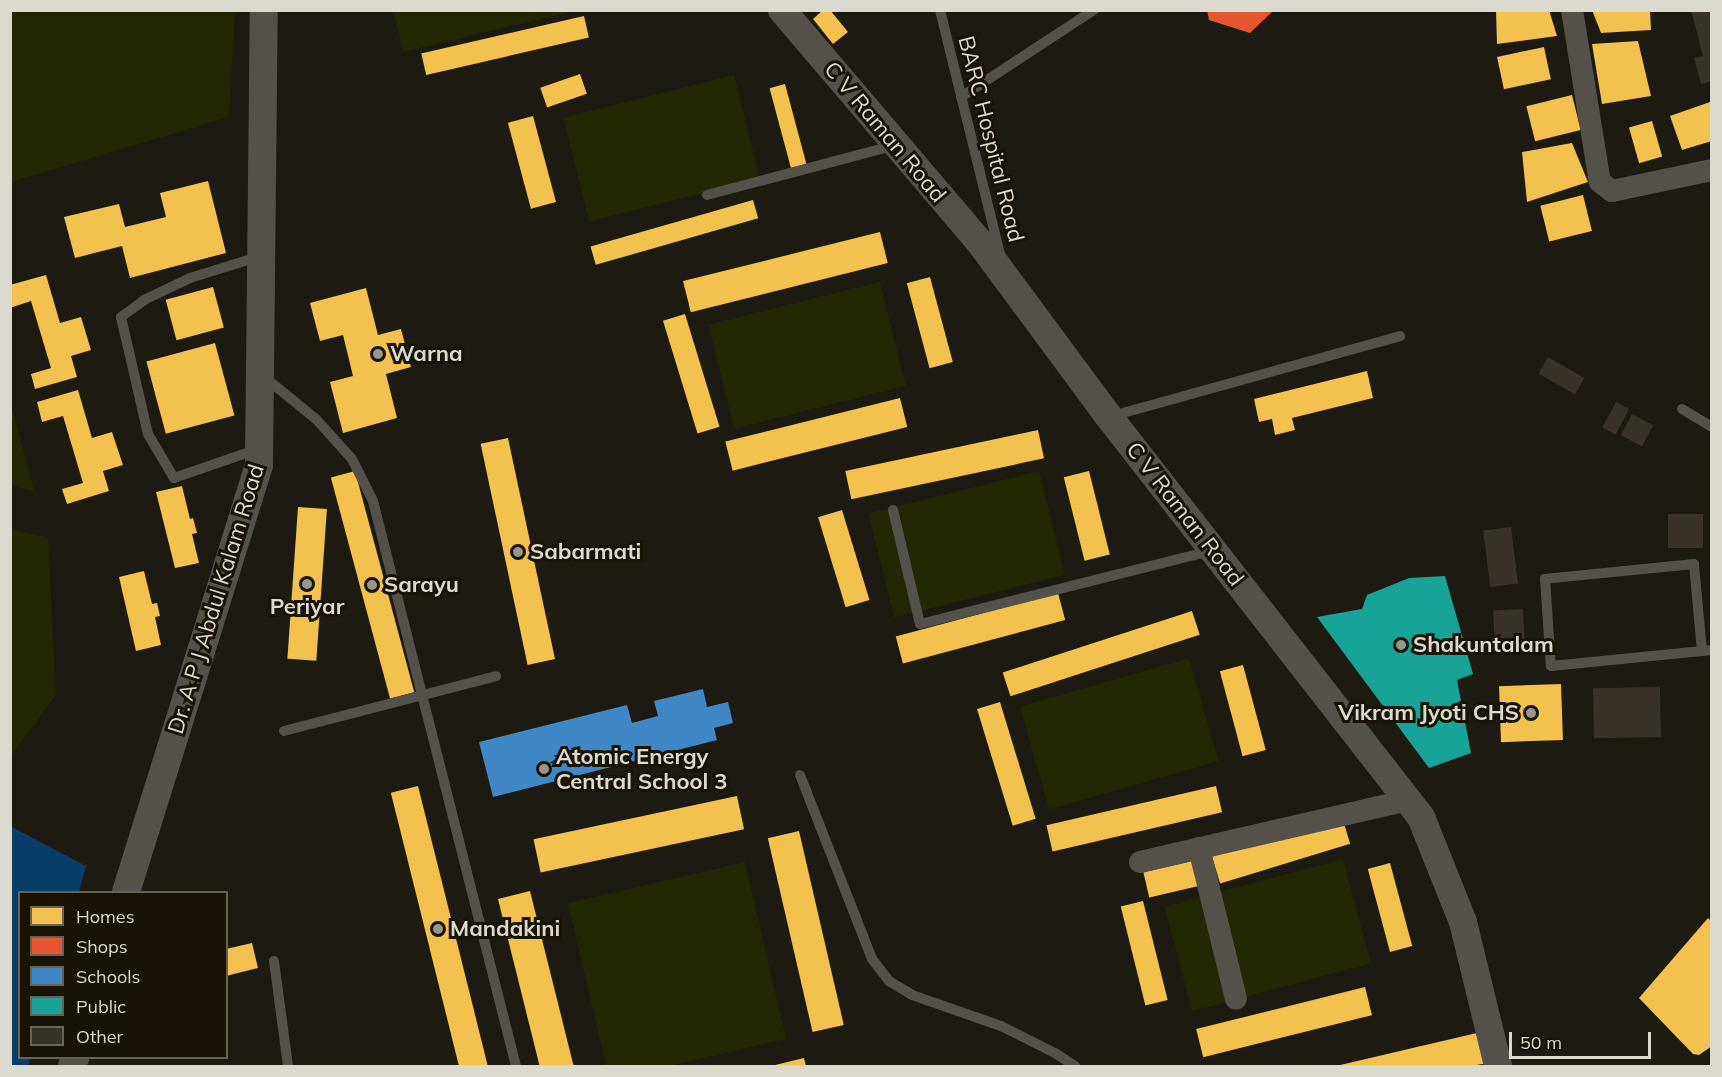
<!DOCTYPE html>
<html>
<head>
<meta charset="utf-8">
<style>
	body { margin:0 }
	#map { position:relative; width:1722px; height:1077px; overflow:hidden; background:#1d1a12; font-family:Mulish,sans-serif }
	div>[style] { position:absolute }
	.green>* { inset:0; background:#222802; transform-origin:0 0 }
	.water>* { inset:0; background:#0a3d68 }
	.homes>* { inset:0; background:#f2c14e; transform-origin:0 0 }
	.shops>* { inset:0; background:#e4572e }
	.schools>* { inset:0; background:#3f88c5 }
	.public>* { inset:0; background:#17a398 }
	.building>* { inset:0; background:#383228; transform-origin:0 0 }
	.service>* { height:10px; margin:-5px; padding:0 5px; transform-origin:5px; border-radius:5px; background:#54514b }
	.minor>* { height:22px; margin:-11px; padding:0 11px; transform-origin:11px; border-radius:11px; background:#54514b }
	.tertiary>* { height:28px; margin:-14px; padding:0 14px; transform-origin:14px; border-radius:14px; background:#54514b }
	.dots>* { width:16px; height:16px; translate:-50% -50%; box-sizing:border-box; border:3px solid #181305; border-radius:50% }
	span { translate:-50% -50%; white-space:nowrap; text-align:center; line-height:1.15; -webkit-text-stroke:6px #181305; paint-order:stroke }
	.street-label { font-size:22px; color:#dcd9cf }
	.poi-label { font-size:22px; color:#dcd9cf; font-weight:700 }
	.left { translate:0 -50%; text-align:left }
	.right { translate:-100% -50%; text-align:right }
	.frame { position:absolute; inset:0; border:12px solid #dcd9cf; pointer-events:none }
	.legend { position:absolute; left:18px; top:891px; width:210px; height:168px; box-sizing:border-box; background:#181305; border:2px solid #666256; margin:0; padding:8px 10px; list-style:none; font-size:18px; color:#dcd9cf }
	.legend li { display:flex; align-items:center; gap:12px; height:30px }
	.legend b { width:30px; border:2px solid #666256 }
	.scale { position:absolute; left:1509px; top:1032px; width:142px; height:27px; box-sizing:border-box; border:3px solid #dcd9cf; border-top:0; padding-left:8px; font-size:18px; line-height:21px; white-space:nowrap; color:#dcd9cf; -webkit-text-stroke:4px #181305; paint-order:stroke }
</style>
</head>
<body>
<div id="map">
	<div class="green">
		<i style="clip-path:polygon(11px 10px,235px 11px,229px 117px,11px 182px)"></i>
		<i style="clip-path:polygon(574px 11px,403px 52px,393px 11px,393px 10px)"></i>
		<i style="left:734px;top:75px;width:107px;height:176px;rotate:76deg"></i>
		<i style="left:880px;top:282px;width:107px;height:177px;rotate:76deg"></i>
		<i style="clip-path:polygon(11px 405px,35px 492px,11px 484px)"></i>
		<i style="left:1039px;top:471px;width:107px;height:176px;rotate:76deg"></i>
		<i style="clip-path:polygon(11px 529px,48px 538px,56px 695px,11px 756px)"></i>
		<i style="left:1189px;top:658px;width:107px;height:176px;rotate:74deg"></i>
		<i style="left:1343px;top:859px;width:108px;height:185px;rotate:75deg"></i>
		<i style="clip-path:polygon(745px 862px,786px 1039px,669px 1066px,606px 1066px,568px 903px)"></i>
	</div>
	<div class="water">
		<i style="clip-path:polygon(10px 826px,86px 866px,79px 892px,20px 892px,20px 1058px,31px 1058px,28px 1066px,11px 1066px)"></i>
	</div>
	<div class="homes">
		<i style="clip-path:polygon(823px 10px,830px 10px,848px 32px,833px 44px,813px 19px)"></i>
		<i style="clip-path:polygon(1496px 10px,1549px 10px,1557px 36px,1497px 44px)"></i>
		<i style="clip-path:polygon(1592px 10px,1650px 10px,1651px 30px,1601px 33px)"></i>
		<i style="left:584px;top:16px;width:22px;height:167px;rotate:77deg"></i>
		<i style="clip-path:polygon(1638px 41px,1651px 96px,1602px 104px,1592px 44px)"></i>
		<i style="left:1544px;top:47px;width:33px;height:48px;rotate:78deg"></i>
		<i style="left:580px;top:74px;width:21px;height:42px;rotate:71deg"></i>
		<i style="left:785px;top:84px;width:83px;height:16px;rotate:75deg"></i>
		<i style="left:1572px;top:95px;width:36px;height:47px;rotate:76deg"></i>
		<i style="clip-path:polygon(1710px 102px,1712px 141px,1682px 150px,1670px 116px)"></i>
		<i style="left:533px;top:116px;width:89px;height:26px;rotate:75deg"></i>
		<i style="left:1652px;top:121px;width:37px;height:24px;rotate:74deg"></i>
		<i style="clip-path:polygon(1572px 143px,1588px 182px,1527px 202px,1522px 152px)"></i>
		<i style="clip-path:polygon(208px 181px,226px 253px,130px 278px,122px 246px,75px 258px,64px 217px,119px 204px,125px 227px,166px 217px,160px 193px)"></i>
		<i style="left:1583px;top:195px;width:37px;height:44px;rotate:76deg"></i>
		<i style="left:753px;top:200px;width:19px;height:169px;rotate:74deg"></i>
		<i style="left:880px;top:232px;width:32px;height:203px;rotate:76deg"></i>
		<i style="clip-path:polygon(46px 275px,60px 323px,81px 317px,91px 350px,71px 356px,77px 377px,35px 389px,31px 374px,51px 368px,31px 301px,10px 308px,10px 285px)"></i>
		<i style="left:930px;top:277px;width:88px;height:24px;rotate:75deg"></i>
		<i style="left:213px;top:287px;width:42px;height:49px;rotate:75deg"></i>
		<i style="clip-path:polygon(366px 288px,378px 335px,401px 329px,411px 367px,386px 374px,397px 418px,343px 433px,330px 382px,353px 376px,343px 335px,320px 341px,310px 303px)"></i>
		<i style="left:685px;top:314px;width:118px;height:23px;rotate:73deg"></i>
		<i style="left:215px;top:343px;width:75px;height:71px;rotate:75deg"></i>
		<i style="clip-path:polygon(1367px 371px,1373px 398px,1292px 418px,1295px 430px,1275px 435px,1272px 419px,1259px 422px,1254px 399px)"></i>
		<i style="clip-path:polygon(78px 390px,92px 438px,112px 432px,123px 465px,103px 471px,109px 491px,67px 504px,62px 489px,83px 483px,63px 416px,42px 422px,37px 402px)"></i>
		<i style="left:900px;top:398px;width:30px;height:180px;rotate:76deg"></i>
		<i style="left:1038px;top:430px;width:29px;height:197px;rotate:78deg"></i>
		<i style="left:508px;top:438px;width:226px;height:28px;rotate:78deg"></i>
		<i style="left:355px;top:471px;width:229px;height:25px;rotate:75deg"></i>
		<i style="left:1089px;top:471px;width:86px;height:26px;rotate:76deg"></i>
		<i style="clip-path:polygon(182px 486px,190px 519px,193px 518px,197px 533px,192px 534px,199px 563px,175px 568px,156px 492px)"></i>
		<i style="left:298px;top:507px;width:29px;height:152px;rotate:4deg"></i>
		<i style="left:842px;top:510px;width:94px;height:25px;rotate:73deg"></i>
		<i style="clip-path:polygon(144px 571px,152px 604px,157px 603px,160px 616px,155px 617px,161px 645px,136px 651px,119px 577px)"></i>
		<i style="left:1058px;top:593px;width:28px;height:168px;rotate:75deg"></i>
		<i style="left:1192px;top:611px;width:25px;height:199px;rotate:72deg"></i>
		<i style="left:1243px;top:665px;width:88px;height:24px;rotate:75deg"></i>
		<i style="left:1561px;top:684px;width:56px;height:62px;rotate:88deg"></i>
		<i style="left:1000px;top:702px;width:122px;height:24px;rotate:73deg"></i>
		<i style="left:418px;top:786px;width:288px;height:28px;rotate:76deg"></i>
		<i style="left:1216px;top:786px;width:27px;height:174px;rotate:77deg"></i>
		<i style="left:737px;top:796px;width:34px;height:208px;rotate:78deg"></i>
		<i style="left:1342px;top:817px;width:28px;height:136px;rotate:73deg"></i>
		<i style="left:799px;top:831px;width:199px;height:32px;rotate:77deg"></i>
		<i style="left:1196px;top:860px;width:26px;height:54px;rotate:77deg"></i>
		<i style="left:1390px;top:863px;width:86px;height:23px;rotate:75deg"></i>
		<i style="left:530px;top:891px;width:180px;height:33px;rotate:76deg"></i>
		<i style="left:1143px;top:901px;width:102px;height:23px;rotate:76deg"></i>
		<i style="clip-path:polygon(1708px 918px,1712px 922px,1712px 1046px,1699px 1055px,1693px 1054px,1639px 998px)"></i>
		<i style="clip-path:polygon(252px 943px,258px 968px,226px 976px,226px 949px)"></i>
		<i style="left:1365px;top:987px;width:29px;height:174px;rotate:76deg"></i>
		<i style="clip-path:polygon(1481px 1032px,1488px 1063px,1471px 1066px,1336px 1066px)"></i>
		<i style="clip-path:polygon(804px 1058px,806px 1066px,771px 1066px)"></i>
	</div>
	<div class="shops">
		<i style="clip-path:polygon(1207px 10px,1274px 10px,1250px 33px,1209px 20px)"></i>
	</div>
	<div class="schools">
		<i style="clip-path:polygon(703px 689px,707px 707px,728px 702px,733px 723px,714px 728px,717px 740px,493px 797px,479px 742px,627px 705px,632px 723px,658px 716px,654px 701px)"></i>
	</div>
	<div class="public">
		<i style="clip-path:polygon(1445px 576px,1473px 674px,1457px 680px,1471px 753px,1429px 768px,1317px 617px,1362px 609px,1367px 595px,1409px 578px)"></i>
	</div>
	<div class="building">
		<i style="clip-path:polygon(1691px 10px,1712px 10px,1712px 81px,1701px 84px,1694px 58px,1703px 56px)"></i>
		<i style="left:1548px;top:357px;width:42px;height:19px;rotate:30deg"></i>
		<i style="left:1616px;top:402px;width:15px;height:29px;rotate:28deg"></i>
		<i style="left:1632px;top:414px;width:24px;height:24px;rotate:28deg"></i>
		<i style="left:1668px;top:514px;width:35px;height:34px"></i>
		<i style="left:1511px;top:527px;width:57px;height:28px;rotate:83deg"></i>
		<i style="left:1523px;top:609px;width:43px;height:30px;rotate:87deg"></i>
		<i style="left:1660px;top:687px;width:50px;height:67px;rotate:89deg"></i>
	</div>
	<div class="service">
		<i style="left:940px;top:10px;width:252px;rotate:76.2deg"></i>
		<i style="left:961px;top:97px;width:159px;rotate:-33.2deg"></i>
		<i style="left:707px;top:195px;width:192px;rotate:-14.8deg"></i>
		<i style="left:263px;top:376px;width:68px;rotate:39.1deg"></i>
		<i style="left:316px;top:419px;width:54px;rotate:48deg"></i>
		<i style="left:352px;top:459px;width:47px;rotate:63.4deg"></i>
		<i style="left:373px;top:501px;width:583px;rotate:75.8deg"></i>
		<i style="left:1682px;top:409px;width:35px;rotate:31deg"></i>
		<i style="left:1112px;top:416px;width:299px;rotate:-15.5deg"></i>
		<i style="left:258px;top:449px;width:89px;rotate:161deg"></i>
		<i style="left:174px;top:478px;width:51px;rotate:-120.6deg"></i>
		<i style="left:148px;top:434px;width:120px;rotate:-103deg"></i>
		<i style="left:121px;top:317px;width:29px;rotate:-36deg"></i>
		<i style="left:144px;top:300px;width:51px;rotate:-25.6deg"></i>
		<i style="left:190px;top:278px;width:74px;rotate:-17.2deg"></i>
		<i style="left:893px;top:510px;width:117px;rotate:76.7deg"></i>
		<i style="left:920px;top:624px;width:299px;rotate:-14.1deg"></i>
		<i style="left:1702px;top:651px;width:87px;rotate:-95.3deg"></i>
		<i style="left:1694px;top:564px;width:150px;rotate:174.3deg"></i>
		<i style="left:1545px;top:579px;width:87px;rotate:86.1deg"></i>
		<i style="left:1551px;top:666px;width:162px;rotate:-5.7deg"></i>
		<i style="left:284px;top:731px;width:219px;rotate:-14.5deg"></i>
		<i style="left:800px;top:775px;width:198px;rotate:68.6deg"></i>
		<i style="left:872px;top:959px;width:28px;rotate:52deg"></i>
		<i style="left:889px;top:981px;width:27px;rotate:31deg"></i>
		<i style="left:912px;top:995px;width:94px;rotate:19.2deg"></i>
		<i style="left:1001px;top:1026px;width:60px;rotate:26.6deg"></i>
		<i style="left:1055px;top:1053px;width:24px;rotate:33deg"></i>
		<i style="left:274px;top:961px;width:106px;rotate:82.4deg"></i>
	</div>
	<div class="minor">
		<i style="left:1572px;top:10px;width:174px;rotate:80.8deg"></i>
		<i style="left:1600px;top:182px;width:15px;rotate:37deg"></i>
		<i style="left:1612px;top:191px;width:102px;rotate:-11.9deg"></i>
		<i style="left:1199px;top:848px;width:155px;rotate:76.2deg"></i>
		<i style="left:1140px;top:862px;width:275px;rotate:-13deg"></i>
	</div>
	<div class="tertiary">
		<i style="left:782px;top:10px;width:307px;rotate:49.6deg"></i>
		<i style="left:981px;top:244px;width:215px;rotate:53.5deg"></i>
		<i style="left:1109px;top:417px;width:507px;rotate:52.05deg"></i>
		<i style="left:1421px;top:817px;width:113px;rotate:68.2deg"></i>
		<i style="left:1463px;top:922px;width:148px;rotate:76.3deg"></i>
		<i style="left:126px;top:892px;width:447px;rotate:-72.7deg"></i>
		<i style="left:259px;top:465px;width:455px;rotate:-89.4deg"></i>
		<i style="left:72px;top:1066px;width:9px;rotate:-69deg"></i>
	</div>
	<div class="dots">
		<i style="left:378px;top:354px;background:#99968d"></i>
		<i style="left:518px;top:552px;background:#99968d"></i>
		<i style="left:307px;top:584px;background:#99968d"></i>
		<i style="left:372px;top:585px;background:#99968d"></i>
		<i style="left:1401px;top:645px;background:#99968d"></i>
		<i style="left:1531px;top:713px;background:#99968d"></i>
		<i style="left:544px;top:769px;background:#99968d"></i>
		<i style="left:438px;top:929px;background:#99968d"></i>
	</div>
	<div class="street-label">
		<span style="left:885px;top:132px;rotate:50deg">C V Raman Road</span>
		<span style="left:991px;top:139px;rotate:76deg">BARC Hospital Road</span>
		<span style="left:1185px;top:514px;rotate:52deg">C V Raman Road</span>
		<span style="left:216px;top:599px;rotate:-73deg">Dr. A P J Abdul Kalam Road</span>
	</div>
	<div class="poi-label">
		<span class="left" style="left:390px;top:354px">Warna</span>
		<span class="left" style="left:530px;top:552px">Sabarmati</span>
		<span class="left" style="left:384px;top:585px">Sarayu</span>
		<span style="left:307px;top:607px">Periyar</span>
		<span class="left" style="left:1413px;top:645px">Shakuntalam</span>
		<span class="right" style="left:1519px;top:713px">Vikram Jyoti CHS</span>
		<span class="left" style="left:556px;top:769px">Atomic Energy<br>Central School 3</span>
		<span class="left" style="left:450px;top:929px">Mandakini</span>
	</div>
	<div class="frame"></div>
	<ul class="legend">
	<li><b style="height:16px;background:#f2c14e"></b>Homes</li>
	<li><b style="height:16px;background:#e4572e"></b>Shops</li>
	<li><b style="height:16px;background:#3f88c5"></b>Schools</li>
	<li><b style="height:16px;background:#17a398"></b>Public</li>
	<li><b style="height:16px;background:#383228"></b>Other</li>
	</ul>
	<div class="scale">50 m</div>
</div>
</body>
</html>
